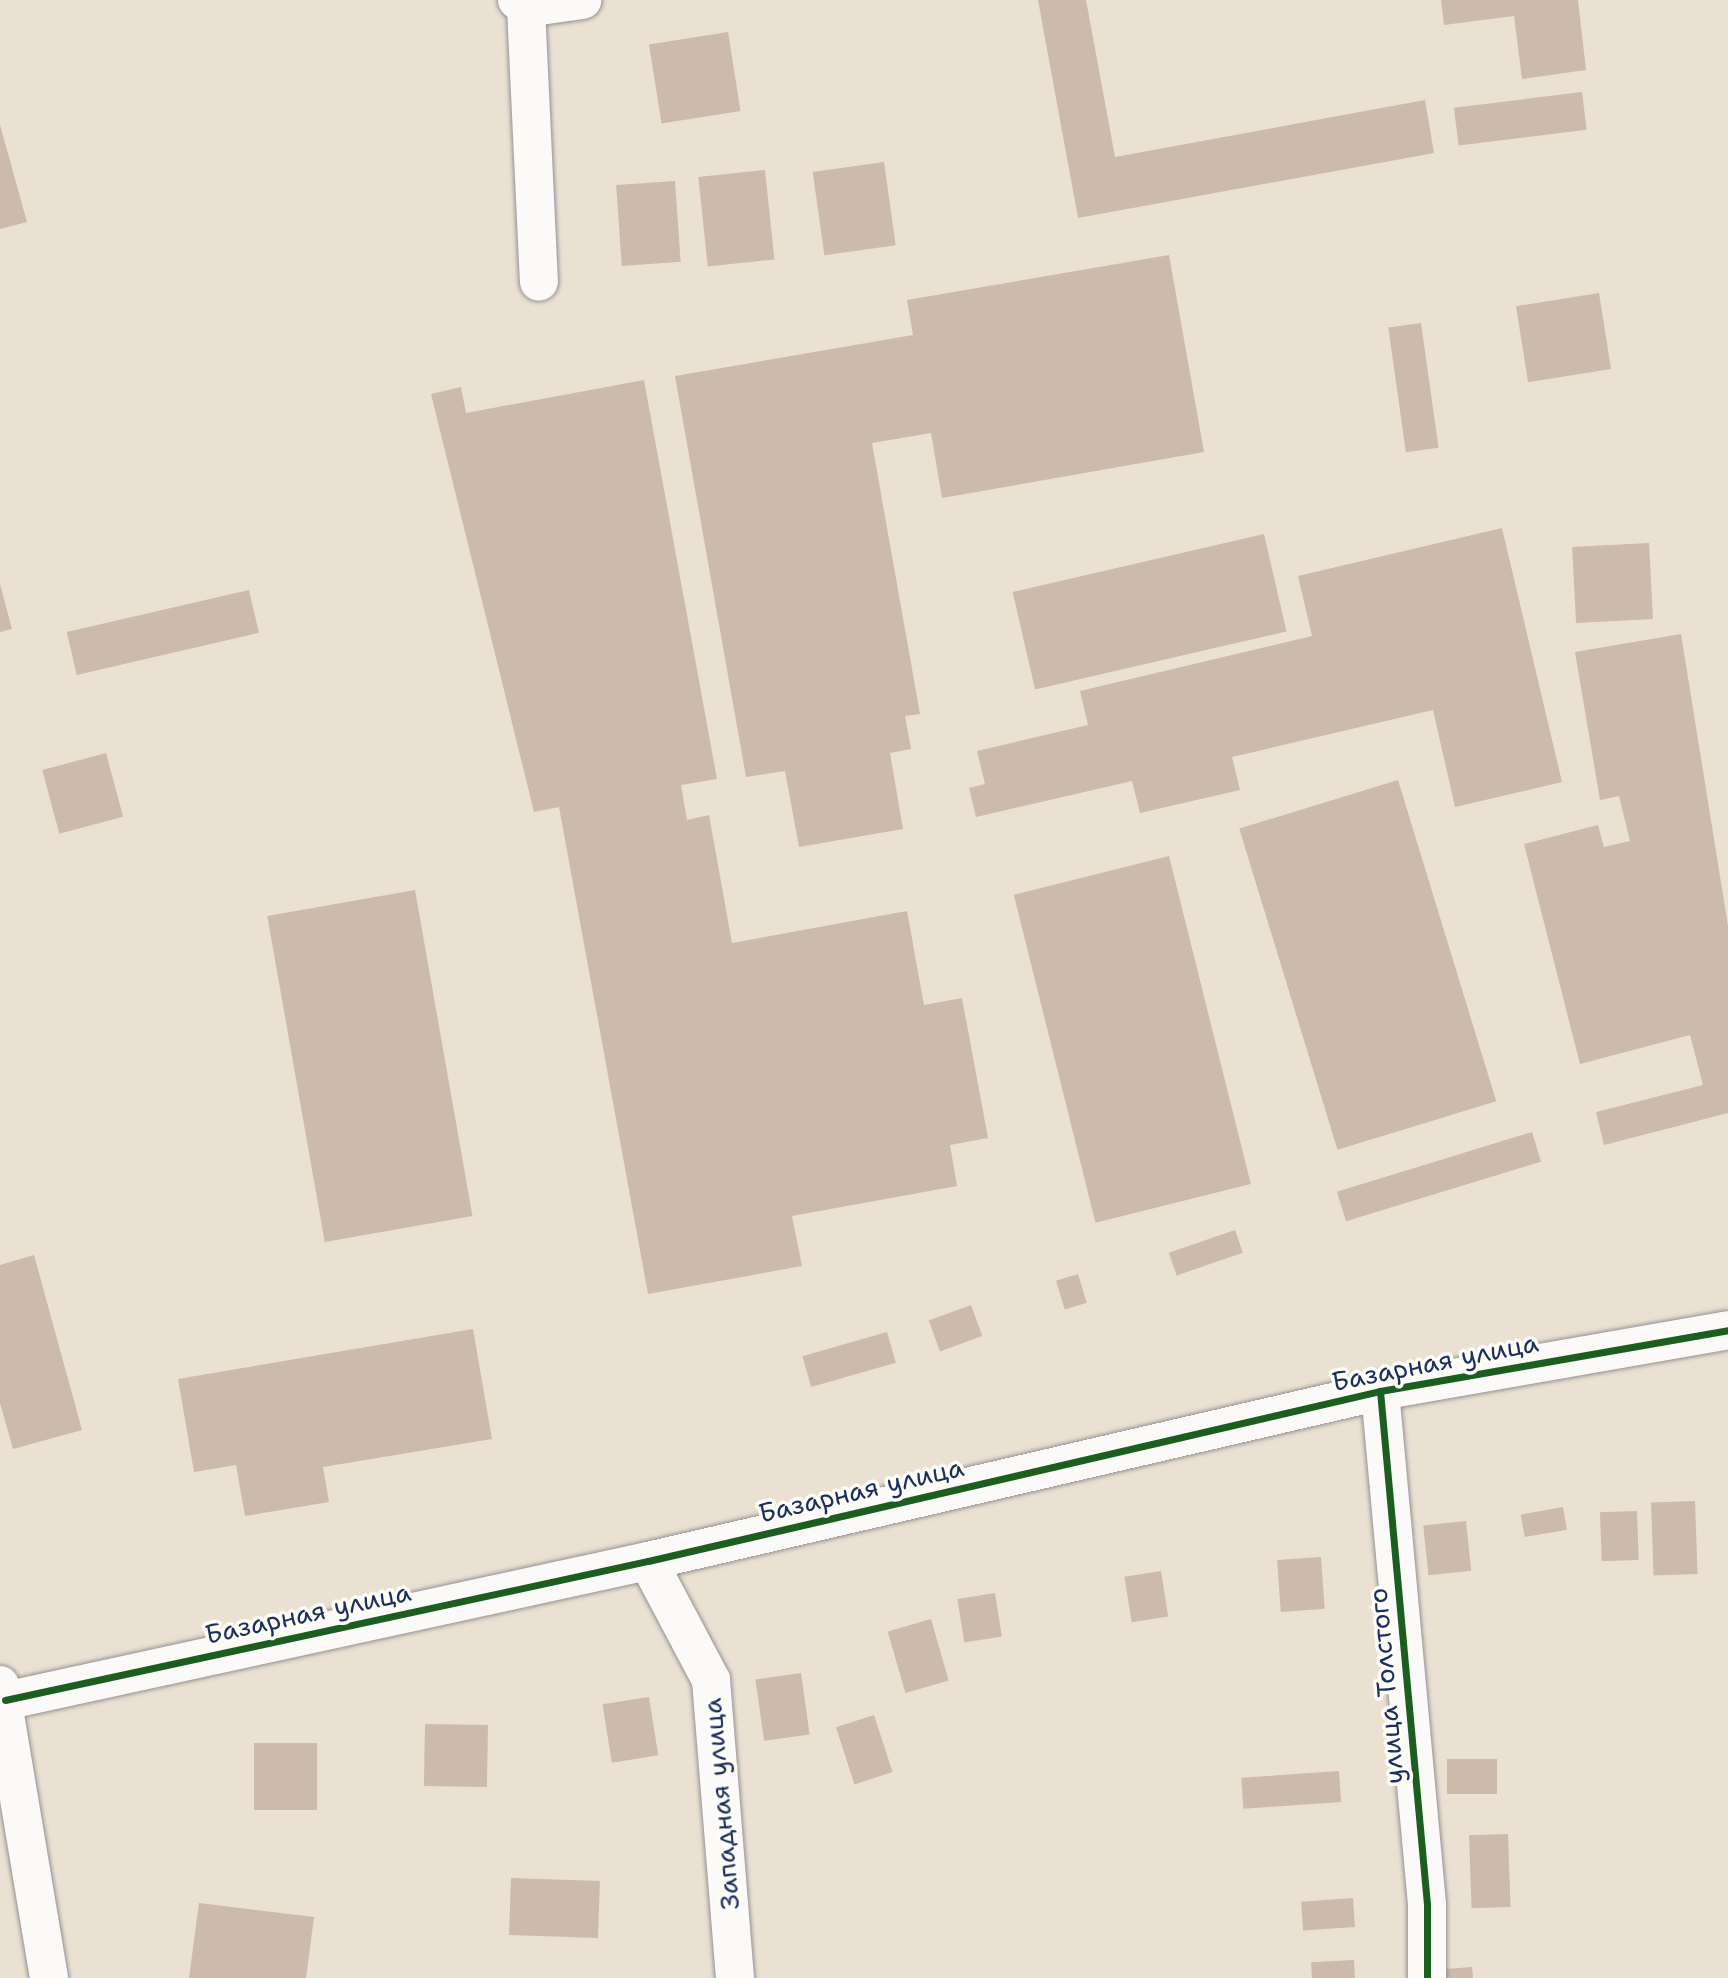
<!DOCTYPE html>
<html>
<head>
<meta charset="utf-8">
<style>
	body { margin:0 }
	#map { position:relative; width:1728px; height:1978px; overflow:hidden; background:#ebe1d3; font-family:"Shantell Sans",sans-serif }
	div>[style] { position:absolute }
	.building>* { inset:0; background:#ccbaaa; transform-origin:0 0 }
	.roads { filter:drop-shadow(0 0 2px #949293) drop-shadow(0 0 2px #949293) }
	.minor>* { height:38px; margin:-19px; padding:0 19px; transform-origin:19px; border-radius:19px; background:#fcfaf8 }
	.major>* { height:38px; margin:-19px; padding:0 19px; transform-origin:19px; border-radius:19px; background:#fcfaf8 }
	.cycleway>* { height:7px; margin:-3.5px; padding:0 3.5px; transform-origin:3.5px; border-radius:3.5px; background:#1b5e20 }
	span { translate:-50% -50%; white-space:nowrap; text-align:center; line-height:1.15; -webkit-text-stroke:7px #fdfcf7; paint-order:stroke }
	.street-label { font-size:26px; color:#1b2f5e }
</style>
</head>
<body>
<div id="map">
	<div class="building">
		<i style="clip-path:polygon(1038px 0,1086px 0,1115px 157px,1425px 100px,1434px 153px,1078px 218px)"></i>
		<i style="clip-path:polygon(1441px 0,1578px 0,1586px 70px,1522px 79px,1514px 16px,1444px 25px)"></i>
		<i style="left:728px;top:32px;width:80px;height:80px;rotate:81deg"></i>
		<i style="left:1582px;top:92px;width:38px;height:129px;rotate:83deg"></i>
		<i style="clip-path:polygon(0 125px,27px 222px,0 229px)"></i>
		<i style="left:884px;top:162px;width:84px;height:72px;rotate:82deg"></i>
		<i style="left:765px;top:170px;width:90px;height:67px;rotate:84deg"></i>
		<i style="left:675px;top:181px;width:81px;height:59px;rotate:86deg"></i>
		<i style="clip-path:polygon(1169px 255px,1204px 452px,942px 498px,931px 433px,872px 443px,920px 714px,905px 716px,911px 749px,890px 753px,903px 829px,799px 847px,785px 771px,746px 777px,675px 376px,913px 335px,907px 300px)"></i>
		<i style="left:1599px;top:293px;width:77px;height:84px;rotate:81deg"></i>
		<i style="left:1421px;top:323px;width:126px;height:33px;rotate:82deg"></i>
		<i style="clip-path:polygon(644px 380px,717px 779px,681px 785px,687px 820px,709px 815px,732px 943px,907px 911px,924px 1005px,962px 998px,988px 1138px,950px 1145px,957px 1186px,792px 1216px,802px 1266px,648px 1294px,559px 807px,534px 812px,431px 394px,461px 387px,466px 413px)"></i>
		<i style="clip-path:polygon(1502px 528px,1562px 782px,1455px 807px,1433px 710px,1232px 757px,1240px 790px,1140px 813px,1132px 781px,976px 817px,969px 788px,985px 784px,977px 751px,1088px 725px,1080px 691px,1312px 636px,1298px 576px)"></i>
		<i style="left:1264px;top:534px;width:100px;height:258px;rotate:77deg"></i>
		<i style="left:1649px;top:543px;width:76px;height:77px;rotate:87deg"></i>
		<i style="clip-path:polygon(0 584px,12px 629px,0 632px)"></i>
		<i style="left:249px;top:590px;width:44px;height:187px;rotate:77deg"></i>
		<i style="clip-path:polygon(1681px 634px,1728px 926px,1728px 1113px,1604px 1145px,1596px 1112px,1703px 1085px,1690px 1035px,1580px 1064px,1524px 844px,1598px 825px,1604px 847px,1630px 841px,1619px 796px,1600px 800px,1575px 652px)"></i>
		<i style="left:106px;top:753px;width:66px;height:66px;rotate:75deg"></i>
		<i style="left:1398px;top:780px;width:336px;height:166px;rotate:73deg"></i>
		<i style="left:1169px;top:856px;width:338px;height:160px;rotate:76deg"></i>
		<i style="left:415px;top:890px;width:331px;height:150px;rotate:80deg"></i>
		<i style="left:1532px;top:1132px;width:31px;height:204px;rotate:73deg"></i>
		<i style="left:1235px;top:1230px;width:24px;height:70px;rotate:71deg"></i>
		<i style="clip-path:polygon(34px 1255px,82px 1430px,13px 1449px,0 1403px,0 1265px)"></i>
		<i style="left:1078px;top:1274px;width:30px;height:23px;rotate:73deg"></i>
		<i style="left:971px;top:1305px;width:33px;height:45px;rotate:70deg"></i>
		<i style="clip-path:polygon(473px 1329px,492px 1439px,323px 1467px,329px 1502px,245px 1516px,236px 1465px,194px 1472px,178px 1379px)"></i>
		<i style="left:887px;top:1332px;width:32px;height:88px;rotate:74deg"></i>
		<i style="left:1695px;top:1501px;width:73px;height:44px;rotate:88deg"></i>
		<i style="left:1563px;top:1507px;width:23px;height:43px;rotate:80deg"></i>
		<i style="left:1637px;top:1511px;width:49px;height:37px;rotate:88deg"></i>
		<i style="left:1466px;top:1521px;width:50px;height:43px;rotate:84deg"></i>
		<i style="left:1321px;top:1557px;width:52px;height:44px;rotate:86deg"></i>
		<i style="left:1161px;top:1571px;width:46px;height:37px;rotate:81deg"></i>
		<i style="left:995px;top:1593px;width:44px;height:38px;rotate:81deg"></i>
		<i style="left:931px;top:1619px;width:64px;height:45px;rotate:74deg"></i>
		<i style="left:801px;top:1673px;width:62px;height:46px;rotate:82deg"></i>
		<i style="left:649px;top:1697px;width:59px;height:47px;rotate:81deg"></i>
		<i style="left:874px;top:1715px;width:60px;height:40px;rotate:72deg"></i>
		<i style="left:425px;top:1724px;width:63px;height:62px;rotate:1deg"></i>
		<i style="left:254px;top:1743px;width:63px;height:67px"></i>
		<i style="left:1447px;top:1759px;width:50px;height:35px"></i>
		<i style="left:1339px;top:1771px;width:31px;height:98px;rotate:86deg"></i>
		<i style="left:1508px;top:1834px;width:73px;height:39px;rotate:88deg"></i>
		<i style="left:511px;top:1878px;width:89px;height:57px;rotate:2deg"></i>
		<i style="left:1353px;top:1898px;width:29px;height:52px;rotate:86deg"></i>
		<i style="clip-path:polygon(199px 1903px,314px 1917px,306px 1978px,189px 1978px)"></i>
		<i style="left:1354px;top:1960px;width:18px;height:43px;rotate:87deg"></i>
		<i style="clip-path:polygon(1472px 1967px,1473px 1978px,1446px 1978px,1445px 1969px)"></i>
	</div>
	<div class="roads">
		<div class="minor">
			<i style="left:517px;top:0;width:12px;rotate:42deg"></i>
			<i style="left:526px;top:8px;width:57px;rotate:-8.1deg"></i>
			<i style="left:526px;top:8px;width:274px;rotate:87.3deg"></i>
			<i style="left:1380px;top:1391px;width:515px;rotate:84.77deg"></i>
			<i style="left:1427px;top:1904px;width:74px;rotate:90deg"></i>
			<i style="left:648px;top:1561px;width:135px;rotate:62.1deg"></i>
			<i style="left:711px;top:1680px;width:299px;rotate:85.4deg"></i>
			<i style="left:0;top:1702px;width:663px;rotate:-12.28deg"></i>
			<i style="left:648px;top:1561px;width:751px;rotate:-13.07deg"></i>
			<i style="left:1380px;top:1391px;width:353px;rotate:-9.9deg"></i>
		</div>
		<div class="major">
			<i style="left:0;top:1685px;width:297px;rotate:80.5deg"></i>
		</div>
	</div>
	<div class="cycleway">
		<i style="left:1380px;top:1391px;width:515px;rotate:84.77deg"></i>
		<i style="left:1427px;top:1904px;width:74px;rotate:90deg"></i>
		<i style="left:5px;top:1700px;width:658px;rotate:-12.2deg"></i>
		<i style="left:648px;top:1561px;width:751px;rotate:-13.07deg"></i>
		<i style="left:1380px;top:1391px;width:353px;rotate:-9.9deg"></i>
	</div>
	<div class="street-label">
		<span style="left:1435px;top:1362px;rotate:-11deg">Базарная улица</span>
		<span style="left:861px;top:1490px;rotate:-13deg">Базарная улица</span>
		<span style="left:308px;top:1613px;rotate:-12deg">Базарная улица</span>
		<span style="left:1386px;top:1686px;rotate:-95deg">улица Толстого</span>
		<span style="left:721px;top:1804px;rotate:-95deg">Западная улица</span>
	</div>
</div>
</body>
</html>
